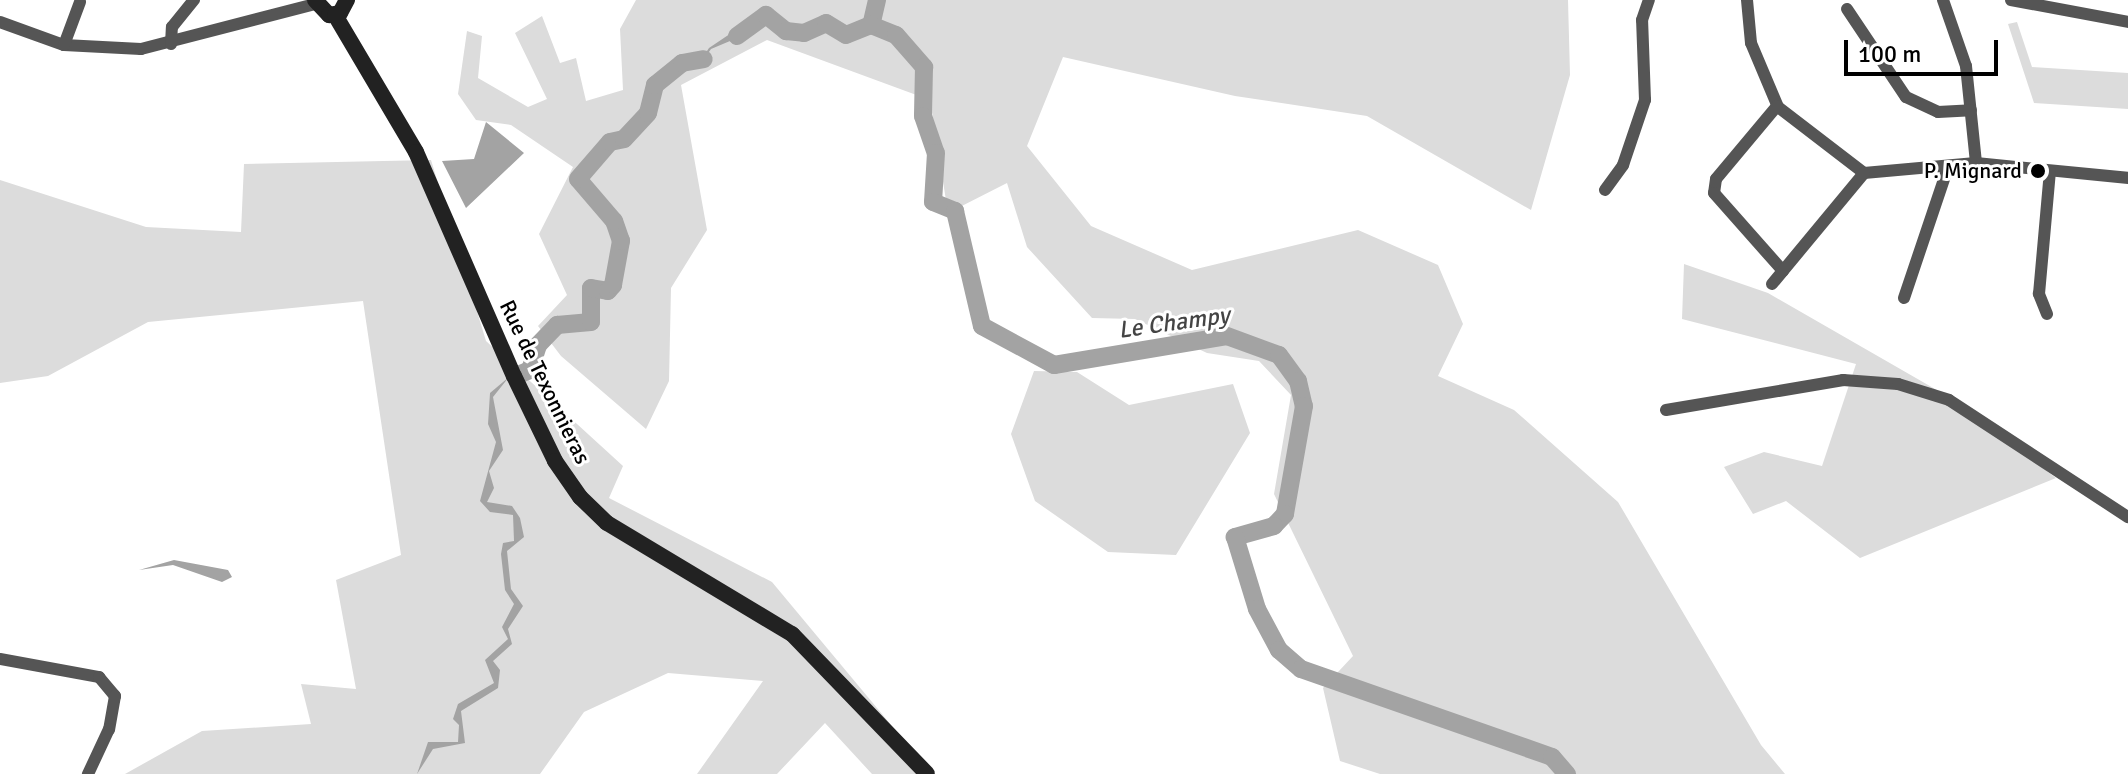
<!DOCTYPE html>
<html>
<head>
<meta charset="utf-8">
<style>
	body { margin:0 }
	#map { position:relative; width:2128px; height:774px; overflow:hidden; background:#fff; font-family:Signika,sans-serif }
	div>[style] { position:absolute }
	.green>* { inset:0; background:#dcdcdc }
	.water>* { inset:0; background:#a3a3a3 }
	.river>* { height:18px; margin:-9px; padding:0 9px; transform-origin:9px; border-radius:9px; background:#a3a3a3 }
	.street>* { height:12px; margin:-6px; padding:0 6px; transform-origin:6px; border-radius:6px; background:#555 }
	.secondary>* { height:16px; margin:-8px; padding:0 8px; transform-origin:8px; border-radius:8px; background:#222 }
	.dots>* { width:22px; height:22px; translate:-50% -50%; box-sizing:border-box; border:4px solid #fff; border-radius:50% }
	span { translate:-50% -50%; white-space:nowrap; text-align:center; line-height:1.15; -webkit-text-stroke:6px #fff; paint-order:stroke }
	.poi-label { font-size:22px; color:#000 }
	.right { translate:-100% -50%; text-align:right }
	.street-label { font-size:22px; color:#000 }
	.water-label { font-size:24px; color:#444; font-style:italic }
	.scale { position:absolute; left:1844px; top:40px; width:154px; height:36px; box-sizing:border-box; border:4px solid #000; border-top:0; padding-left:10px; font-size:24px; line-height:28px; white-space:nowrap; color:#000; -webkit-text-stroke:6px #fff; paint-order:stroke }
</style>
</head>
<body>
<div id="map">
	<div class="green">
		<i style="clip-path:polygon(636px 0,1568px 0,1570px 75px,1531px 210px,1367px 116px,1235px 96px,1063px 57px,1027px 146px,1091px 226px,1192px 270px,1358px 230px,1438px 265px,1463px 324px,1438px 376px,1514px 410px,1618px 502px,1761px 745px,1785px 774px,1380px 774px,1340px 761px,1323px 688px,1353px 656px,1274px 494px,1291px 395px,1259px 361px,1207px 353px,1135px 319px,1092px 318px,1027px 247px,1007px 183px,948px 213px,930px 100px,767px 40px,681px 85px,707px 230px,671px 288px,669px 381px,646px 429px,561px 356px,538px 326px,567px 295px,539px 234px,573px 167px,511px 125px,476px 120px,458px 94px,467px 31px,482px 36px,478px 78px,528px 107px,547px 99px,515px 33px,542px 16px,560px 63px,576px 58px,586px 101px,623px 90px,620px 29px)"></i>
		<i style="clip-path:polygon(2017px 22px,2032px 67px,2128px 73px,2128px 109px,2034px 103px,2008px 24px)"></i>
		<i style="clip-path:polygon(431px 160px,486px 341px,623px 466px,609px 498px,772px 582px,932px 774px,872px 774px,825px 723px,777px 774px,697px 774px,763px 681px,668px 673px,584px 712px,540px 774px,125px 774px,202px 731px,311px 724px,301px 684px,356px 689px,336px 580px,401px 555px,363px 301px,148px 322px,48px 376px,0 383px,0 180px,146px 227px,241px 232px,244px 164px)"></i>
		<i style="clip-path:polygon(1684px 264px,1768px 293px,1942px 393px,2056px 478px,1860px 558px,1786px 501px,1753px 514px,1724px 467px,1764px 452px,1822px 466px,1856px 364px,1682px 319px)"></i>
		<i style="clip-path:polygon(1034px 371px,1077px 372px,1129px 405px,1233px 384px,1250px 433px,1176px 555px,1108px 552px,1035px 501px,1011px 434px)"></i>
	</div>
	<div class="water">
		<i style="clip-path:polygon(874px 0,877px 0,871px 25px,846px 35px,826px 23px,804px 33px,786px 31px,765px 16px,730px 41px,711px 49px,702px 62px,682px 63px,655px 85px,648px 113px,624px 139px,609px 142px,592px 168px,579px 179px,614px 221px,621px 241px,613px 285px,608px 291px,591px 288px,594px 317px,591px 322px,557px 325px,538px 345px,536px 361px,524px 373px,533px 348px,555px 321px,591px 316px,587px 286px,609px 284px,618px 244px,612px 224px,574px 177px,586px 173px,606px 140px,620px 138px,640px 119px,652px 85px,680px 62px,701px 60px,709px 48px,758px 15px,768px 14px,793px 30px,831px 20px,846px 32px,867px 21px)"></i>
		<i style="clip-path:polygon(486px 122px,524px 153px,466px 208px,442px 161px,474px 159px)"></i>
		<i style="clip-path:polygon(509px 377px,493px 397px,503px 450px,489px 471px,494px 488px,487px 502px,512px 506px,520px 518px,524px 537px,507px 551px,511px 589px,523px 606px,508px 629px,512px 644px,493px 661px,500px 670px,498px 688px,461px 711px,465px 743px,433px 749px,417px 774px,428px 742px,458px 742px,459px 725px,453px 719px,458px 704px,494px 683px,485px 660px,508px 639px,502px 627px,514px 604px,505px 590px,501px 554px,503px 543px,514px 541px,513px 515px,490px 512px,480px 501px,496px 442px,488px 424px,490px 393px)"></i>
		<i style="clip-path:polygon(174px 560px,228px 570px,232px 577px,222px 582px,173px 565px,139px 570px)"></i>
	</div>
	<div class="river">
		<i style="left:877px;top:0;width:26px;rotate:103deg"></i>
		<i style="left:871px;top:25px;width:27px;rotate:22deg"></i>
		<i style="left:896px;top:35px;width:43px;rotate:48.8deg"></i>
		<i style="left:924px;top:67px;width:49px;rotate:91.2deg"></i>
		<i style="left:923px;top:116px;width:39px;rotate:71deg"></i>
		<i style="left:936px;top:153px;width:49px;rotate:93.5deg"></i>
		<i style="left:933px;top:202px;width:24px;rotate:22deg"></i>
		<i style="left:955px;top:211px;width:118px;rotate:76.8deg"></i>
		<i style="left:982px;top:326px;width:82px;rotate:28.4deg"></i>
		<i style="left:1054px;top:365px;width:175px;rotate:-9.5deg"></i>
		<i style="left:1227px;top:336px;width:55px;rotate:20.1deg"></i>
		<i style="left:1279px;top:355px;width:32px;rotate:54deg"></i>
		<i style="left:1298px;top:381px;width:26px;rotate:77deg"></i>
		<i style="left:1304px;top:406px;width:110px;rotate:100deg"></i>
		<i style="left:1285px;top:514px;width:16px;rotate:133deg"></i>
		<i style="left:1274px;top:526px;width:41px;rotate:164.2deg"></i>
		<i style="left:1235px;top:537px;width:75px;rotate:73deg"></i>
		<i style="left:1257px;top:609px;width:47px;rotate:61.8deg"></i>
		<i style="left:1279px;top:650px;width:29px;rotate:41deg"></i>
		<i style="left:1301px;top:669px;width:266px;rotate:19.3deg"></i>
		<i style="left:1552px;top:757px;width:23px;rotate:49deg"></i>
		<i style="left:737px;top:36px;width:36px;rotate:-36deg"></i>
		<i style="left:766px;top:15px;width:26px;rotate:39deg"></i>
		<i style="left:786px;top:31px;width:18px;rotate:6deg"></i>
		<i style="left:804px;top:33px;width:24px;rotate:-24deg"></i>
		<i style="left:826px;top:23px;width:23px;rotate:31deg"></i>
		<i style="left:846px;top:35px;width:27px;rotate:-22deg"></i>
		<i style="left:518px;top:375px;width:13px;rotate:-23deg"></i>
		<i style="left:530px;top:370px;width:26px;rotate:-72deg"></i>
		<i style="left:538px;top:345px;width:28px;rotate:-46deg"></i>
		<i style="left:557px;top:325px;width:34px;rotate:-5deg"></i>
		<i style="left:591px;top:322px;width:34px;rotate:-90deg"></i>
		<i style="left:591px;top:288px;width:17px;rotate:10deg"></i>
		<i style="left:608px;top:291px;width:8px;rotate:-50deg"></i>
		<i style="left:613px;top:285px;width:45px;rotate:-79.7deg"></i>
		<i style="left:621px;top:241px;width:21px;rotate:-109deg"></i>
		<i style="left:614px;top:221px;width:55px;rotate:-130.6deg"></i>
		<i style="left:578px;top:179px;width:49px;rotate:-49.1deg"></i>
		<i style="left:610px;top:142px;width:14px;rotate:-12deg"></i>
		<i style="left:624px;top:139px;width:35px;rotate:-47deg"></i>
		<i style="left:648px;top:113px;width:29px;rotate:-76deg"></i>
		<i style="left:655px;top:85px;width:35px;rotate:-39deg"></i>
		<i style="left:682px;top:63px;width:22px;rotate:-10deg"></i>
	</div>
	<div class="street">
		<i style="left:1747px;top:0;width:43px;rotate:84.7deg"></i>
		<i style="left:1751px;top:43px;width:69px;rotate:67.1deg"></i>
		<i style="left:1778px;top:107px;width:108px;rotate:37.5deg"></i>
		<i style="left:1864px;top:173px;width:112px;rotate:-5.1deg"></i>
		<i style="left:1976px;top:163px;width:153px;rotate:5.6deg"></i>
		<i style="left:1943px;top:0;width:70px;rotate:70.8deg"></i>
		<i style="left:1966px;top:66px;width:98px;rotate:84.1deg"></i>
		<i style="left:2011px;top:0;width:119px;rotate:10.6deg"></i>
		<i style="left:1847px;top:9px;width:106px;rotate:56.2deg"></i>
		<i style="left:1906px;top:97px;width:35px;rotate:25deg"></i>
		<i style="left:1938px;top:112px;width:33px;rotate:-3deg"></i>
		<i style="left:0;top:22px;width:68px;rotate:19.8deg"></i>
		<i style="left:64px;top:45px;width:77px;rotate:3deg"></i>
		<i style="left:141px;top:49px;width:180px;rotate:-14.5deg"></i>
		<i style="left:171px;top:44px;width:17px;rotate:-87deg"></i>
		<i style="left:172px;top:27px;width:35px;rotate:-51deg"></i>
		<i style="left:64px;top:45px;width:46px;rotate:-69.6deg"></i>
		<i style="left:1777px;top:106px;width:95px;rotate:129.9deg"></i>
		<i style="left:1716px;top:179px;width:14px;rotate:98deg"></i>
		<i style="left:1714px;top:193px;width:104px;rotate:48.5deg"></i>
		<i style="left:1605px;top:190px;width:31px;rotate:-54deg"></i>
		<i style="left:1623px;top:165px;width:69px;rotate:-71.3deg"></i>
		<i style="left:1645px;top:100px;width:80px;rotate:-92.1deg"></i>
		<i style="left:1642px;top:20px;width:21px;rotate:-71deg"></i>
		<i style="left:1772px;top:284px;width:144px;rotate:-50.3deg"></i>
		<i style="left:1904px;top:298px;width:135px;rotate:-71.4deg"></i>
		<i style="left:2047px;top:314px;width:22px;rotate:-112deg"></i>
		<i style="left:2039px;top:294px;width:123px;rotate:-84.9deg"></i>
		<i style="left:1666px;top:410px;width:180px;rotate:-9.6deg"></i>
		<i style="left:1843px;top:380px;width:55px;rotate:4.2deg"></i>
		<i style="left:1898px;top:384px;width:53px;rotate:17.4deg"></i>
		<i style="left:1949px;top:400px;width:214px;rotate:33.2deg"></i>
		<i style="left:0;top:659px;width:101px;rotate:10.3deg"></i>
		<i style="left:99px;top:677px;width:25px;rotate:50deg"></i>
		<i style="left:115px;top:696px;width:34px;rotate:100deg"></i>
		<i style="left:109px;top:729px;width:50px;rotate:115deg"></i>
	</div>
	<div class="secondary">
		<i style="left:315px;top:0;width:21px;rotate:47deg"></i>
		<i style="left:329px;top:15px;width:11px;rotate:-10deg"></i>
		<i style="left:340px;top:13px;width:15px;rotate:-62deg"></i>
		<i style="left:335px;top:15px;width:159px;rotate:59.4deg"></i>
		<i style="left:416px;top:152px;width:244px;rotate:66.4deg"></i>
		<i style="left:514px;top:376px;width:94px;rotate:64.2deg"></i>
		<i style="left:555px;top:461px;width:44px;rotate:55.2deg"></i>
		<i style="left:580px;top:497px;width:37px;rotate:44deg"></i>
		<i style="left:607px;top:523px;width:216px;rotate:31deg"></i>
		<i style="left:792px;top:634px;width:194px;rotate:46deg"></i>
	</div>
	<div class="dots">
		<i style="left:2038px;top:171px;background:#000"></i>
	</div>
	<div class="poi-label">
		<span class="right" style="left:2022px;top:171px">P. Mignard</span>
	</div>
	<div class="street-label">
		<span style="left:545px;top:382px;rotate:64deg">Rue de Texonnieras</span>
	</div>
	<div class="water-label">
		<span style="left:1174px;top:323px;rotate:-8deg">Le Champy</span>
	</div>
	<div class="scale">100 m</div>
</div>
</body>
</html>
